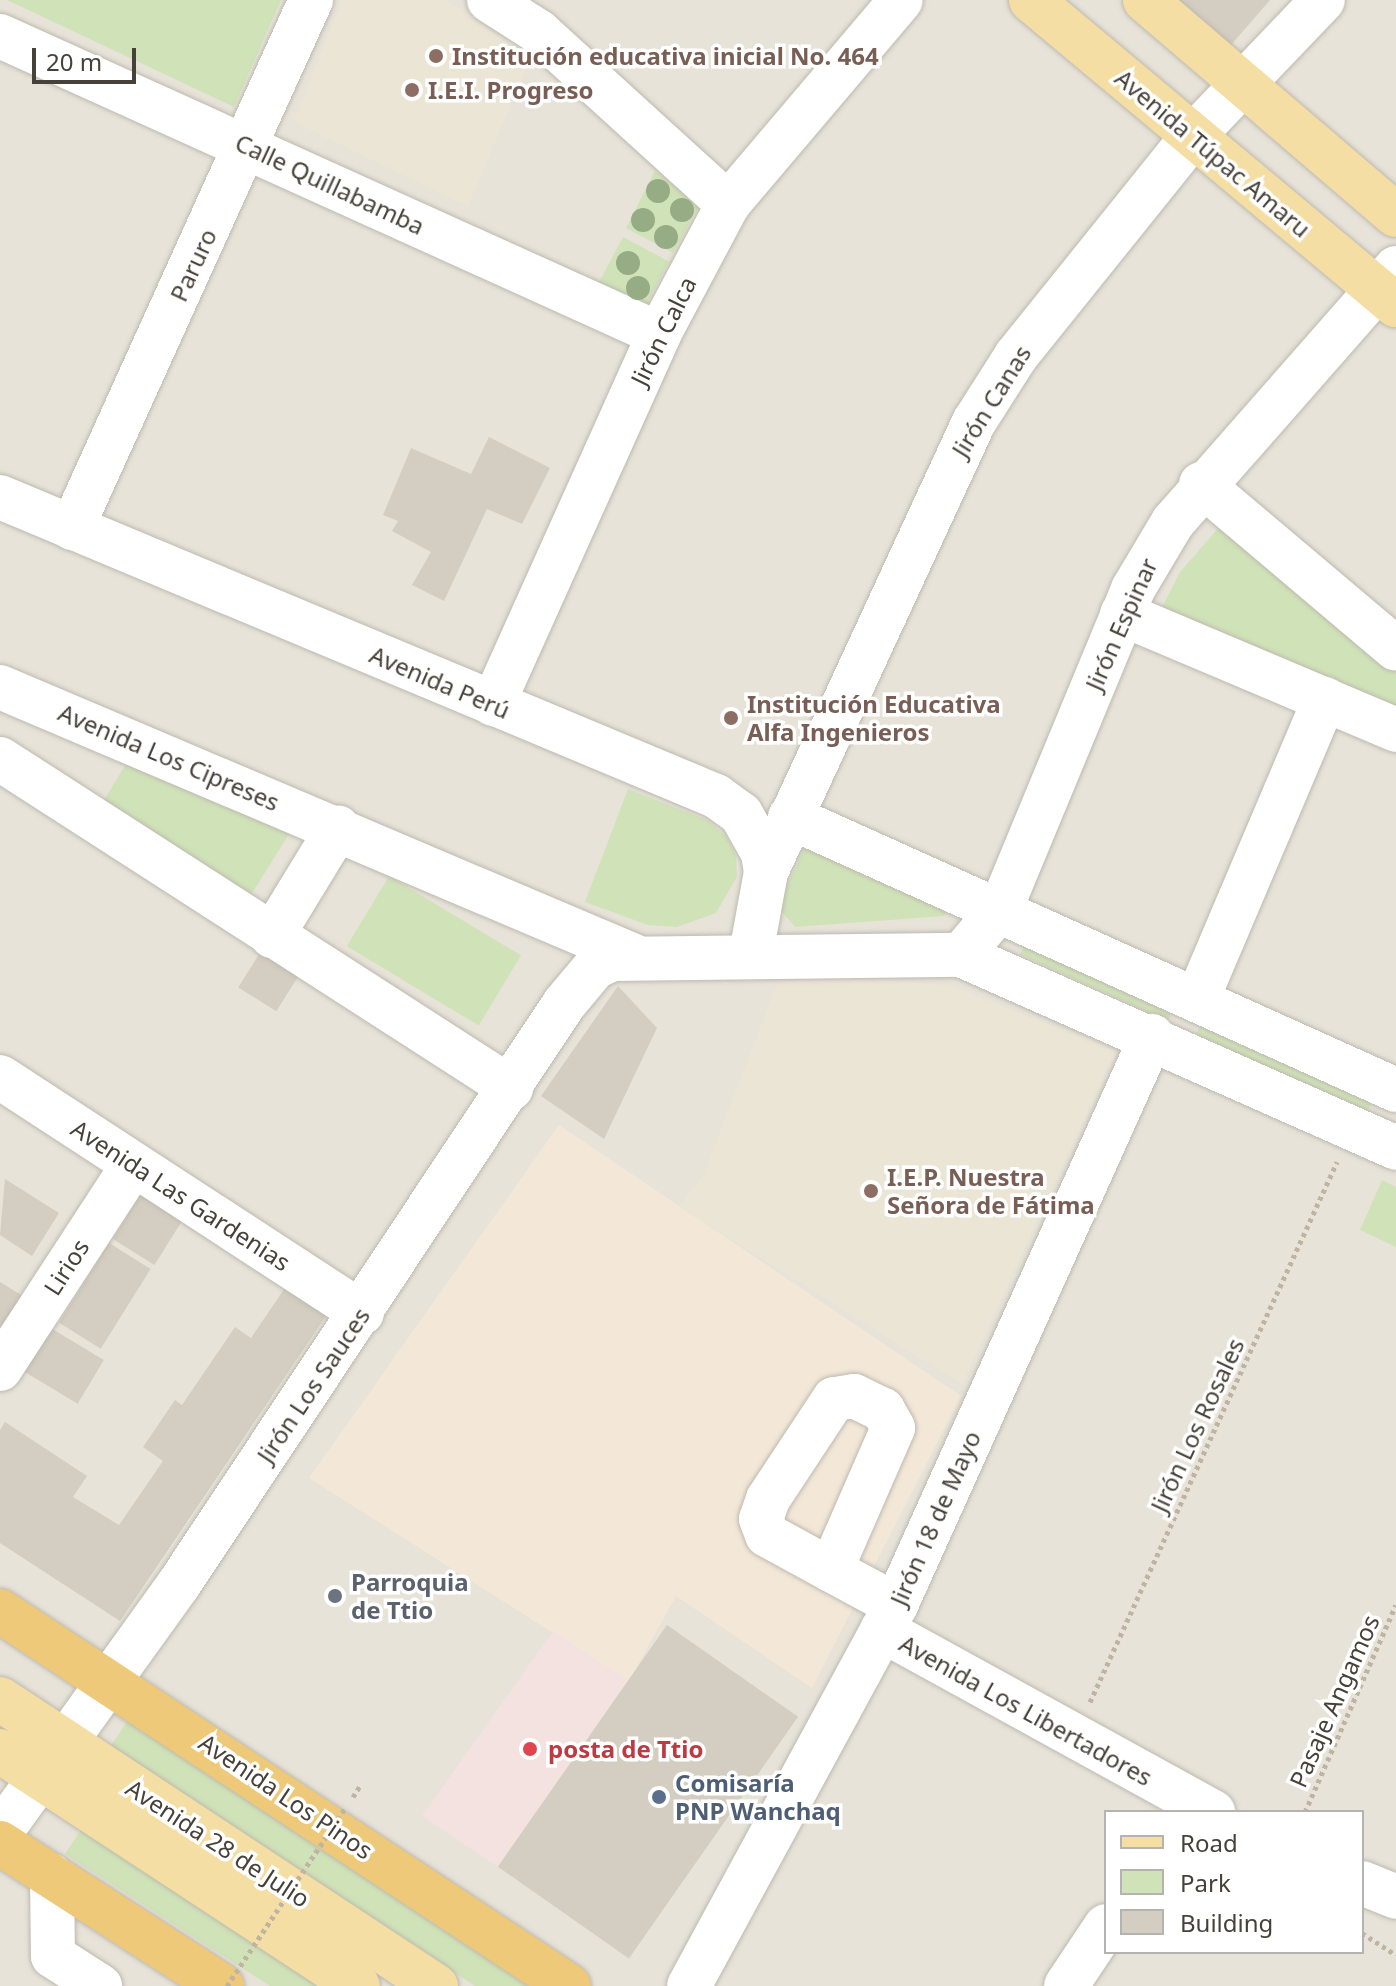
<!DOCTYPE html>
<html>
<head>
<meta charset="utf-8">
<style>
	body { margin:0 }
	#map { position:relative; width:1396px; height:1986px; overflow:hidden; background:#f4f1eb; font-family:"Noto Sans",sans-serif }
	div>[style] { position:absolute }
	.residential>* { inset:0; background:#e7e3d9 }
	.commercial>* { inset:0; background:#f3e8d8 }
	.education>* { inset:0; background:#ebe5d6 }
	.medical>* { inset:0; background:#f3e2e0 }
	.green>* { inset:0; background:#d0e3b8; transform-origin:0 0 }
	.building>* { inset:0; background:#d4cdc1; transform-origin:0 0 }
	.path>* { height:5px; margin-top:-2.5px; transform-origin:0; background:repeating-linear-gradient(90deg,#bfb4a1 0 4px,transparent 0 8px) }
	.roads { filter:drop-shadow(0 0 2px #beb9ae) drop-shadow(0 0 2px #beb9ae) }
	.minor>* { height:44px; margin:-22px; padding:0 22px; transform-origin:22px; border-radius:22px; background:#fff }
	.major>* { height:44px; margin:-22px; padding:0 22px; transform-origin:22px; border-radius:22px; background:#f4dea3 }
	.highway>* { height:44px; margin:-22px; padding:0 22px; transform-origin:22px; border-radius:22px; background:#efc97a }
	.path-bridge>* { height:5px; margin-top:-2.5px; transform-origin:0; background:repeating-linear-gradient(90deg,#bfb4a1 0 4px,transparent 0 8px) }
	.trees>* { width:24px; height:24px; margin:-12px; border-radius:50%; background:#96ac85 }
	.dots>* { width:22px; height:22px; translate:-50% -50%; box-sizing:border-box; border:4px solid #fff; border-radius:50% }
	span { translate:-50% -50%; white-space:nowrap; text-align:center; line-height:1.15; -webkit-text-stroke:7px #fff; paint-order:stroke }
	.education-label { font-size:24px; color:#785e54; font-weight:700 }
	.left { translate:0 -50%; text-align:left }
	.street-label { font-size:24px; color:#474239 }
	.worship-label { font-size:24px; color:#5b616d; font-weight:700 }
	.health-label { font-size:24px; color:#be3a42; font-weight:700 }
	.service-label { font-size:24px; color:#4e5e75; font-weight:700 }
	.legend { position:absolute; left:1104px; top:1810px; width:260px; height:144px; box-sizing:border-box; background:#fff; border:2px solid #b5b3b0; margin:0; padding:10px 14px; list-style:none; font-size:24px; color:#474239 }
	.legend li { display:flex; align-items:center; gap:16px; height:40px }
	.legend b { width:40px; border:2px solid #b5b3b0 }
	.scale { position:absolute; left:32px; top:48px; width:104px; height:36px; box-sizing:border-box; border:4px solid #474239; border-top:0; padding-left:10px; font-size:24px; line-height:28px; white-space:nowrap; color:#474239; -webkit-text-stroke:6px #fff; paint-order:stroke }
</style>
</head>
<body>
<div id="map">
	<div class="residential">
		<i style="clip-path:polygon(evenodd,0 0,1396px 0,1396px 1986px,0 1986px,0 0,1106px 1812px,1362px 1812px,1362px 1952px,1106px 1952px,1106px 1812px)"></i>
	</div>
	<div class="commercial">
		<i style="clip-path:polygon(559px 1125px,961px 1396px,812px 1688px,676px 1596px,629px 1681px,309px 1478px)"></i>
	</div>
	<div class="education">
		<i style="clip-path:polygon(342px 0,447px 0,530px 59px,468px 206px,294px 122px)"></i>
		<i style="clip-path:polygon(811px 974px,951px 986px,1116px 1051px,962px 1384px,679px 1207px,703px 1176px,778px 982px)"></i>
	</div>
	<div class="medical">
		<i style="clip-path:polygon(553px 1631px,629px 1681px,516px 1879px,422px 1816px)"></i>
	</div>
	<div class="green">
		<i style="clip-path:polygon(7px 0,281px 0,234px 107px)"></i>
		<i style="clip-path:polygon(655px 171px,700px 204px,673px 253px,626px 228px)"></i>
		<i style="left:623px;top:237px;width:52px;height:72px;rotate:28deg"></i>
		<i style="clip-path:polygon(1227px 518px,1396px 660px,1396px 724px,1156px 619px,1180px 572px)"></i>
		<i style="clip-path:polygon(131px 756px,296px 823px,249px 898px,102px 803px)"></i>
		<i style="clip-path:polygon(628px 789px,707px 820px,726px 836px,736px 856px,737px 877px,716px 913px,677px 927px,648px 925px,585px 902px)"></i>
		<i style="clip-path:polygon(809px 839px,950px 907px,944px 916px,795px 927px,781px 911px,781px 899px)"></i>
		<i style="left:389px;top:876px;width:154px;height:82px;rotate:31deg"></i>
		<i style="clip-path:polygon(1030px 934px,1175px 1003px,1168px 1021px,1020px 954px)"></i>
		<i style="left:1204px;top:1017px;width:188px;height:19px;rotate:25deg"></i>
		<i style="clip-path:polygon(1382px 1180px,1396px 1187px,1396px 1247px,1360px 1230px)"></i>
		<i style="clip-path:polygon(128px 1720px,531px 1986px,475px 1986px,110px 1747px)"></i>
		<i style="clip-path:polygon(83px 1827px,327px 1986px,270px 1986px,65px 1854px)"></i>
	</div>
	<div class="building">
		<i style="clip-path:polygon(1166px 0,1270px 0,1225px 52px)"></i>
		<i style="clip-path:polygon(489px 437px,550px 468px,522px 524px,487px 509px,444px 601px,412px 585px,431px 552px,392px 531px,398px 521px,383px 515px,411px 448px,471px 474px)"></i>
		<i style="left:261px;top:951px;width:45px;height:43px;rotate:32deg"></i>
		<i style="clip-path:polygon(618px 986px,657px 1028px,604px 1139px,541px 1096px)"></i>
		<i style="clip-path:polygon(5px 1179px,59px 1213px,32px 1256px,0 1235px)"></i>
		<i style="left:141px;top:1194px;width:49px;height:53px;rotate:32deg"></i>
		<i style="left:109px;top:1243px;width:49px;height:94px;rotate:32deg"></i>
		<i style="clip-path:polygon(0 1282px,23px 1296px,0 1331px)"></i>
		<i style="clip-path:polygon(287px 1285px,328px 1313px,120px 1621px,0 1543px,0 1430px,5px 1422px,87px 1476px,73px 1497px,119px 1525px,163px 1461px,143px 1447px,175px 1400px,182px 1405px,235px 1327px,251px 1338px)"></i>
		<i style="left:49px;top:1327px;width:64px;height:51px;rotate:31deg"></i>
		<i style="left:667px;top:1625px;width:160px;height:295px;rotate:35deg"></i>
	</div>
	<div class="path">
		<i style="left:1090px;top:1702px;width:594px;rotate:-65.42deg"></i>
		<i style="left:353px;top:1797px;width:15px;rotate:-58deg"></i>
		<i style="left:1305px;top:1812px;width:226px;rotate:-66.3deg"></i>
		<i style="left:1362px;top:1933px;width:40px;rotate:32.9deg"></i>
	</div>
	<div class="roads">
		<div class="minor">
			<i style="left:489px;top:0;width:59px;rotate:32.6deg"></i>
			<i style="left:539px;top:32px;width:256px;rotate:42.3deg"></i>
			<i style="left:0;top:36px;width:723px;rotate:24.33deg"></i>
			<i style="left:1201px;top:484px;width:255px;rotate:40.2deg"></i>
			<i style="left:0;top:497px;width:776px;rotate:22.67deg"></i>
			<i style="left:716px;top:796px;width:31px;rotate:36deg"></i>
			<i style="left:741px;top:814px;width:45px;rotate:60.6deg"></i>
			<i style="left:763px;top:853px;width:19px;rotate:81deg"></i>
			<i style="left:766px;top:872px;width:83px;rotate:100.4deg"></i>
			<i style="left:72px;top:528px;width:580px;rotate:-65.65deg"></i>
			<i style="left:1122px;top:614px;width:298px;rotate:22.9deg"></i>
			<i style="left:0;top:687px;width:689px;rotate:22.99deg"></i>
			<i style="left:493px;top:704px;width:406px;rotate:-65.8deg"></i>
			<i style="left:659px;top:334px;width:147px;rotate:-62deg"></i>
			<i style="left:728px;top:204px;width:267px;rotate:-49.7deg"></i>
			<i style="left:0;top:759px;width:608px;rotate:32.77deg"></i>
			<i style="left:790px;top:817px;width:665px;rotate:24.25deg"></i>
			<i style="left:766px;top:872px;width:496px;rotate:-65.2deg"></i>
			<i style="left:974px;top:422px;width:78px;rotate:-57.5deg"></i>
			<i style="left:1016px;top:356px;width:282px;rotate:-51.2deg"></i>
			<i style="left:1193px;top:136px;width:188px;rotate:-46.3deg"></i>
			<i style="left:272px;top:936px;width:127px;rotate:-58.6deg"></i>
			<i style="left:961px;top:955px;width:62px;rotate:-49.6deg"></i>
			<i style="left:1001px;top:908px;width:345px;rotate:-67.5deg"></i>
			<i style="left:1133px;top:589px;width:78px;rotate:-59.2deg"></i>
			<i style="left:1173px;top:522px;width:338px;rotate:-48.7deg"></i>
			<i style="left:1197px;top:1000px;width:327px;rotate:-67deg"></i>
			<i style="left:0;top:1077px;width:432px;rotate:33.1deg"></i>
			<i style="left:0;top:1369px;width:244px;rotate:-56.9deg"></i>
			<i style="left:831px;top:1570px;width:155px;rotate:-66.4deg"></i>
			<i style="left:893px;top:1428px;width:21px;rotate:-119deg"></i>
			<i style="left:883px;top:1410px;width:32px;rotate:-154deg"></i>
			<i style="left:854px;top:1396px;width:20px;rotate:171deg"></i>
			<i style="left:834px;top:1399px;width:120px;rotate:123.4deg"></i>
			<i style="left:768px;top:1499px;width:21px;rotate:109deg"></i>
			<i style="left:761px;top:1519px;width:17px;rotate:69deg"></i>
			<i style="left:767px;top:1535px;width:73px;rotate:28.7deg"></i>
			<i style="left:831px;top:1570px;width:74px;rotate:28.3deg"></i>
			<i style="left:882px;top:1630px;width:378px;rotate:28.8deg"></i>
			<i style="left:0;top:1833px;width:307px;rotate:-54.3deg"></i>
			<i style="left:179px;top:1584px;width:696px;rotate:-56.42deg"></i>
			<i style="left:564px;top:1004px;width:48px;rotate:-50deg"></i>
			<i style="left:595px;top:967px;width:19px;rotate:-25deg"></i>
			<i style="left:612px;top:959px;width:349px;rotate:-0.7deg"></i>
			<i style="left:961px;top:955px;width:476px;rotate:23.9deg"></i>
			<i style="left:52px;top:1876px;width:80px;rotate:89.3deg"></i>
			<i style="left:53px;top:1956px;width:56px;rotate:32.6deg"></i>
			<i style="left:1362px;top:1883px;width:37px;rotate:22deg"></i>
			<i style="left:689px;top:1986px;width:434px;rotate:-61.5deg"></i>
			<i style="left:896px;top:1605px;width:624px;rotate:-65.78deg"></i>
			<i style="left:1066px;top:1986px;width:72px;rotate:-56.3deg"></i>
		</div>
		<div class="major">
			<i style="left:1031px;top:0;width:476px;rotate:39.9deg"></i>
			<i style="left:1145px;top:0;width:330px;rotate:40.6deg"></i>
			<i style="left:0;top:1699px;width:522px;rotate:33.36deg"></i>
			<i style="left:0;top:1751px;width:428px;rotate:33.3deg"></i>
		</div>
		<div class="highway">
			<i style="left:0;top:1611px;width:681px;rotate:33.39deg"></i>
			<i style="left:0;top:1843px;width:264px;rotate:32.8deg"></i>
		</div>
	</div>
	<div class="path-bridge">
		<i style="left:227px;top:1986px;width:215px;rotate:-56.4deg"></i>
	</div>
	<div class="trees">
		<i style="left:658px;top:191px"></i>
		<i style="left:682px;top:210px"></i>
		<i style="left:643px;top:220px"></i>
		<i style="left:666px;top:237px"></i>
		<i style="left:628px;top:263px"></i>
		<i style="left:638px;top:288px"></i>
	</div>
	<div class="dots">
		<i style="left:436px;top:56px;background:#8d6e63"></i>
		<i style="left:412px;top:90px;background:#8d6e63"></i>
		<i style="left:731px;top:718px;background:#8d6e63"></i>
		<i style="left:871px;top:1191px;background:#8d6e63"></i>
		<i style="left:335px;top:1596px;background:#6b7280"></i>
		<i style="left:530px;top:1749px;background:#e0444e"></i>
		<i style="left:659px;top:1797px;background:#5c6f8a"></i>
	</div>
	<div class="education-label">
		<span class="left" style="left:452px;top:56px">Institución educativa inicial No. 464</span>
		<span class="left" style="left:428px;top:90px">I.E.I. Progreso</span>
		<span class="left" style="left:747px;top:718px">Institución Educativa<br>Alfa Ingenieros</span>
		<span class="left" style="left:887px;top:1191px">I.E.P. Nuestra<br>Señora de Fátima</span>
	</div>
	<div class="street-label">
		<span style="left:1213px;top:153px;rotate:40deg">Avenida Túpac Amaru</span>
		<span style="left:330px;top:184px;rotate:25deg">Calle Quillabamba</span>
		<span style="left:193px;top:265px;rotate:-65deg">Paruro</span>
		<span style="left:663px;top:331px;rotate:-64deg">Jirón Calca</span>
		<span style="left:991px;top:401px;rotate:-58deg">Jirón Canas</span>
		<span style="left:1121px;top:624px;rotate:-66deg">Jirón Espinar</span>
		<span style="left:440px;top:682px;rotate:23deg">Avenida Perú</span>
		<span style="left:169px;top:757px;rotate:23deg">Avenida Los Cipreses</span>
		<span style="left:181px;top:1195px;rotate:33deg">Avenida Las Gardenias</span>
		<span style="left:66px;top:1267px;rotate:-57deg">Lirios</span>
		<span style="left:313px;top:1385px;rotate:-56deg">Jirón Los Sauces</span>
		<span style="left:1197px;top:1425px;rotate:-65deg">Jirón Los Rosales</span>
		<span style="left:935px;top:1518px;rotate:-66deg">Jirón 18 de Mayo</span>
		<span style="left:1334px;top:1701px;rotate:-66deg">Pasaje Angamos</span>
		<span style="left:1026px;top:1710px;rotate:29deg">Avenida Los Libertadores</span>
		<span style="left:286px;top:1796px;rotate:34deg">Avenida Los Pinos</span>
		<span style="left:218px;top:1843px;rotate:33deg">Avenida 28 de Julio</span>
	</div>
	<div class="worship-label">
		<span class="left" style="left:351px;top:1596px">Parroquia<br>de Ttio</span>
	</div>
	<div class="health-label">
		<span class="left" style="left:548px;top:1749px">posta de Ttio</span>
	</div>
	<div class="service-label">
		<span class="left" style="left:675px;top:1797px">Comisaría<br>PNP Wanchaq</span>
	</div>
	<ul class="legend">
	<li><b style="height:10px;background:#f4dea3"></b>Road</li>
	<li><b style="height:22px;background:#d0e3b8"></b>Park</li>
	<li><b style="height:22px;background:#d4cdc1"></b>Building</li>
	</ul>
	<div class="scale">20 m</div>
</div>
</body>
</html>
